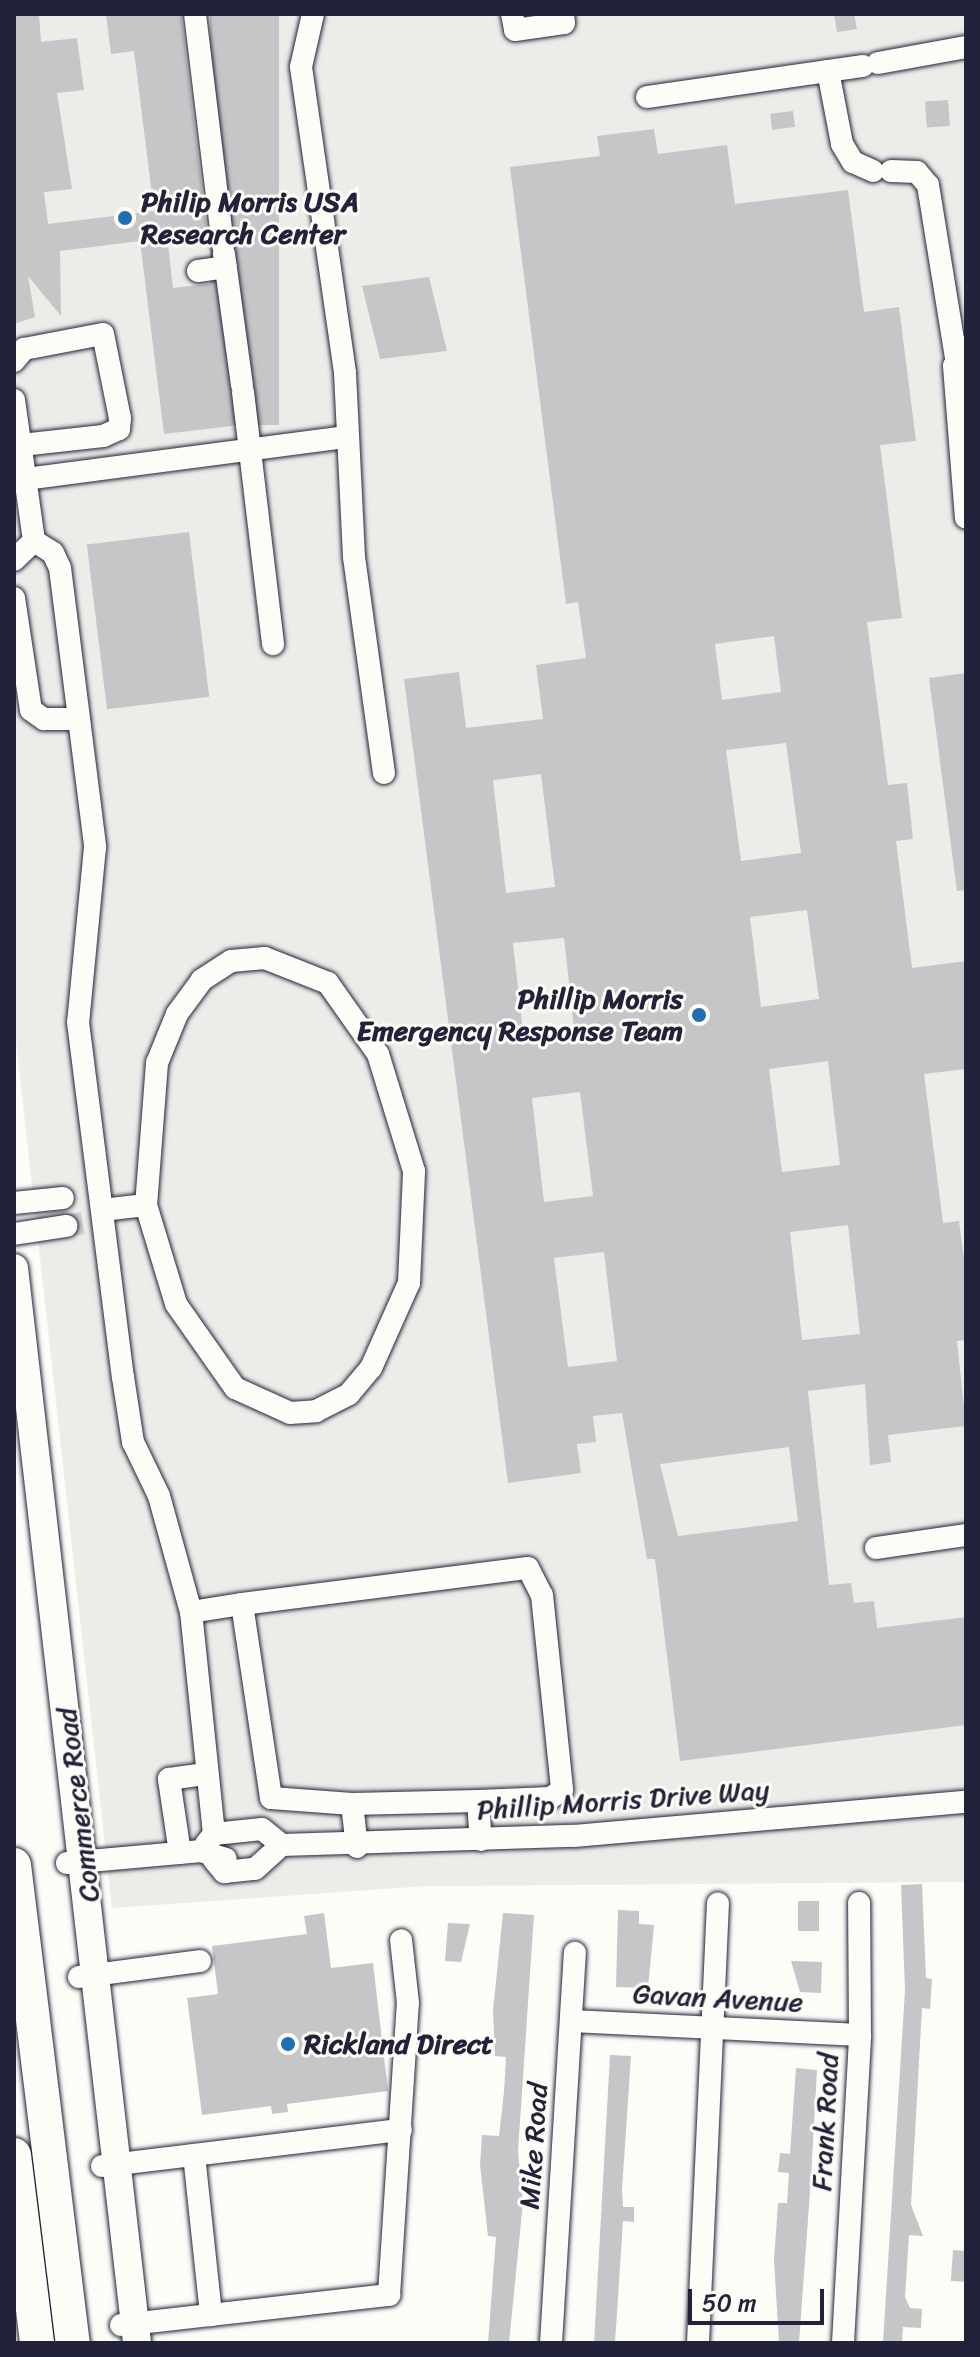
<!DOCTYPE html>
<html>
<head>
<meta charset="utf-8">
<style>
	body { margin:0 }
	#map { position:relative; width:980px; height:2357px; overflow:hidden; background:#fdfcf7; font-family:Sriracha,sans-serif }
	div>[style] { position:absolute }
	.built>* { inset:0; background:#ecece9 }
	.building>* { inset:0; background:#c6c6c8; transform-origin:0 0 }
	.minor-tunnel>* { height:22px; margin-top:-11px; transform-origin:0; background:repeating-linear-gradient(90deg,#d1d0d1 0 22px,transparent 0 33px) }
	.roads { filter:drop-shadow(0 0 2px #22223b) drop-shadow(0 0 2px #22223b) }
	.minor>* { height:22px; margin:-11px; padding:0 11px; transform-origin:11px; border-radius:11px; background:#fdfcf7 }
	.major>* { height:28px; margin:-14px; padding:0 14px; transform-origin:14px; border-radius:14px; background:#fdfcf7 }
	.highway>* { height:34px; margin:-17px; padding:0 17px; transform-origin:17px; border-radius:17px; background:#fdfcf7 }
	.dots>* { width:22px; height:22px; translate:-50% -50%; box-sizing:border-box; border:4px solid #fdfcf7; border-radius:50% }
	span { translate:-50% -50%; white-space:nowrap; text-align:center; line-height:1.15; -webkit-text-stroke:6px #fdfcf7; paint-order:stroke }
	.poi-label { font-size:28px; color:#22223b; font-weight:700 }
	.left { translate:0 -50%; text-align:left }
	.right { translate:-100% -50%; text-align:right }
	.street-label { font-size:28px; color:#22223b }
	.frame { position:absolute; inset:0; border:16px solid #22223b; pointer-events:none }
	.scale { position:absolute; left:688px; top:2289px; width:136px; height:36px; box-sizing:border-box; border:4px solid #22223b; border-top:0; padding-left:10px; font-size:24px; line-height:28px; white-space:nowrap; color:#22223b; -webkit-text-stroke:6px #fdfcf7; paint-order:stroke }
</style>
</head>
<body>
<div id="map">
	<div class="built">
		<i style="clip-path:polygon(14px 14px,966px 14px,966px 1882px,427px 1886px,112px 1908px,14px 1022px)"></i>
	</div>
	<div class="building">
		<i style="clip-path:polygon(14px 14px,39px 14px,41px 42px,77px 38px,84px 90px,57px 93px,72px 189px,44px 192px,48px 224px,154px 211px,134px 51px,111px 54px,106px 14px,181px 14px,207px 231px,167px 236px,173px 288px,214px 283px,232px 426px,164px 434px,140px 241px,60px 251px,61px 316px,28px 276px,35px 317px,14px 324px)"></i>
		<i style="left:210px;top:14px;width:69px;height:411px"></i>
		<i style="clip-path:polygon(834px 14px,854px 14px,857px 29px,837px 32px)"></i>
		<i style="left:948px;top:100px;width:26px;height:23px;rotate:86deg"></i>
		<i style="left:793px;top:111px;width:16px;height:23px;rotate:83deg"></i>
		<i style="clip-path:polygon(evenodd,654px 129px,658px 154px,727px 145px,735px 204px,848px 190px,864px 312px,899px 307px,916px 441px,880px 445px,902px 618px,867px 622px,888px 785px,907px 783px,913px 839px,896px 841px,912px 968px,966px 961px,966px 1069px,924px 1074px,943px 1223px,959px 1221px,966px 1273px,966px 1340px,957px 1341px,966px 1426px,888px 1435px,891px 1462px,870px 1465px,865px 1384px,808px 1391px,829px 1585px,851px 1583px,854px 1603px,874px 1601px,877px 1628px,966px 1617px,966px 1725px,680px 1761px,655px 1559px,647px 1559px,622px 1413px,593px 1416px,596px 1442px,577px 1444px,581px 1473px,508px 1483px,404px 679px,459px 672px,466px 728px,543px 719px,536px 665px,586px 658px,578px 602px,566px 604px,510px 167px,600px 156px,597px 136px,654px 129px,774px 636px,781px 692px,722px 700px,715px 644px,774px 636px,654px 129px,786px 743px,801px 853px,741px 861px,726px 750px,786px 743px,654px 129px,541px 774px,555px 887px,506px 893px,493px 780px,541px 774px,654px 129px,807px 910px,819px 999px,761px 1007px,750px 917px,807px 910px,654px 129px,564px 938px,575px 1036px,524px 1041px,513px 943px,564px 938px,654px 129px,828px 1061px,840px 1165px,782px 1172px,769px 1069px,828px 1061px,654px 129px,580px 1092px,593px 1196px,544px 1202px,532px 1098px,580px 1092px,654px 129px,848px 1225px,860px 1334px,802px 1340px,790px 1232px,848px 1225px,654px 129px,604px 1252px,617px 1361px,568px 1367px,554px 1258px,604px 1252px,654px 129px,789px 1447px,798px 1521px,678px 1536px,660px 1464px,789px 1447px)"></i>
		<i style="clip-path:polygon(429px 277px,447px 351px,380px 359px,362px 286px)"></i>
		<i style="left:189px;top:532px;width:166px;height:103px;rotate:83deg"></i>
		<i style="clip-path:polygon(966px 673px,966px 890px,957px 891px,929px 678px)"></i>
		<i style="clip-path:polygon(922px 1884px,926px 1978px,932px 1979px,930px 2009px,922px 2008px,911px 2205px,923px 2236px,909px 2235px,905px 2297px,910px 2308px,922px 2309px,921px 2328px,903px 2327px,902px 2343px,883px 2343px,905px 1990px,901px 1885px)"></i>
		<i style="left:798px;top:1901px;width:21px;height:30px"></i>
		<i style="clip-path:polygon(618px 1910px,639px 1911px,639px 1924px,654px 1925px,648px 1988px,616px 1987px)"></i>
		<i style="clip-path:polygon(324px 1913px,331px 1968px,373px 1963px,388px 2091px,287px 2104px,288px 2112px,272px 2114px,271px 2106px,202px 2115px,187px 1998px,218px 1994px,212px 1946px,307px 1934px,304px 1916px)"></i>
		<i style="clip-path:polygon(503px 1913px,534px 1915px,518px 2151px,523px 2202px,509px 2343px,488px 2343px,496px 2237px,488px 2236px,480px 2165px,482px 2135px,499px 2136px,504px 2092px,506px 2057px,495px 2056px,493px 2011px)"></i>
		<i style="clip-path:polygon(448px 1923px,470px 1924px,461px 1962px,445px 1961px)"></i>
		<i style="clip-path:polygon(791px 1961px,822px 1962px,821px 1993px,800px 1992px)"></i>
		<i style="clip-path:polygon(610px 2055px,631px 2056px,622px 2190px,623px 2207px,634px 2207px,634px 2222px,623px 2221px,615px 2343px,594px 2343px)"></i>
		<i style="clip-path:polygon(796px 2068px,817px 2070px,811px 2178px,799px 2343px,779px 2343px,774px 2260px,778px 2203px,787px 2203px,789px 2173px,778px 2172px,780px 2153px,790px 2154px)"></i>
		<i style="left:953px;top:2250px;width:13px;height:31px;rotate:4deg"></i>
	</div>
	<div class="minor-tunnel">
		<i style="left:66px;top:1226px;width:17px;rotate:-10deg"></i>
	</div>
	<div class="roads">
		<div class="minor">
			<i style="left:195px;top:14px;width:233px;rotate:83.1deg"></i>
			<i style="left:313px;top:14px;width:54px;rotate:102.8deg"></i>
			<i style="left:301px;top:67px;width:309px;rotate:81.8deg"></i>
			<i style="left:345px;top:373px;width:184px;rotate:87.2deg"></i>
			<i style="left:354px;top:557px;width:218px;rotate:82.1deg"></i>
			<i style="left:512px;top:14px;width:16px;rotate:79deg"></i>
			<i style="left:515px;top:30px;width:49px;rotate:-8.1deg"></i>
			<i style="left:564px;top:23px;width:9px;rotate:-96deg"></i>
			<i style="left:878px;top:63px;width:89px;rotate:-10.3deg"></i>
			<i style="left:828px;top:71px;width:74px;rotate:79.1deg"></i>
			<i style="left:842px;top:144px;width:21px;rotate:59deg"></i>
			<i style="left:853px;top:162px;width:22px;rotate:24deg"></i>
			<i style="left:647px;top:97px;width:218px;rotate:-8.2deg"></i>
			<i style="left:891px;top:171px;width:26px;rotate:2deg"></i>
			<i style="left:917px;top:172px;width:17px;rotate:50deg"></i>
			<i style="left:928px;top:185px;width:174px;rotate:80.8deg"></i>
			<i style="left:224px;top:254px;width:132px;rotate:82.2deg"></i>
			<i style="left:198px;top:271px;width:28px;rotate:-8deg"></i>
			<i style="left:963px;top:347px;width:21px;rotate:115deg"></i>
			<i style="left:954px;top:366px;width:152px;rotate:85.5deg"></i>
			<i style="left:14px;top:361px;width:16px;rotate:-50deg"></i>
			<i style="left:24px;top:349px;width:80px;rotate:-10.8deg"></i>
			<i style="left:103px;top:334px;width:86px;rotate:78.6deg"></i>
			<i style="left:120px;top:418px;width:11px;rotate:95deg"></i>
			<i style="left:119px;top:429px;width:17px;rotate:156deg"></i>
			<i style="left:103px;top:436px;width:82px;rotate:173.7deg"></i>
			<i style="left:243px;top:392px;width:254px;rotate:83.2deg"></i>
			<i style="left:14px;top:400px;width:142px;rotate:81.9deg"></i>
			<i style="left:34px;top:541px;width:22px;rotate:32deg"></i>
			<i style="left:53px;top:553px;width:17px;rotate:65deg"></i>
			<i style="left:60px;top:568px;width:281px;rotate:82.8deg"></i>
			<i style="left:95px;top:847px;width:176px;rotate:95.5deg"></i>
			<i style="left:78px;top:1022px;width:358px;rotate:82.8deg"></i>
			<i style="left:123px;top:1377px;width:66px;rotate:81.3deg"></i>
			<i style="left:133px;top:1442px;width:60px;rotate:64.3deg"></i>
			<i style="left:159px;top:1496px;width:120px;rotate:74.6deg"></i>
			<i style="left:26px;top:479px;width:320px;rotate:-7.5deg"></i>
			<i style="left:14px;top:560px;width:28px;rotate:-44deg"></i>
			<i style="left:14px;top:598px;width:113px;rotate:81.4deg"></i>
			<i style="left:31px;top:710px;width:16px;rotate:35deg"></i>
			<i style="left:44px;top:719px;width:34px"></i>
			<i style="left:14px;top:1203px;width:49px;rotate:-5.8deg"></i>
			<i style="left:102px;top:1210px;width:44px;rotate:-6.5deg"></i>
			<i style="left:146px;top:1205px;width:103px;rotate:73.1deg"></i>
			<i style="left:176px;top:1304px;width:103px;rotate:54.9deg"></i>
			<i style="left:235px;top:1388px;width:60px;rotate:24.4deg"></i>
			<i style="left:290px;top:1413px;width:26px;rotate:-4deg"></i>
			<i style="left:316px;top:1411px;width:37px;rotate:-27deg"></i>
			<i style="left:349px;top:1394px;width:34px;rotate:-50deg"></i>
			<i style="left:371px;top:1368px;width:93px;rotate:-65.9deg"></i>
			<i style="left:409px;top:1283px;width:112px;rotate:-87.4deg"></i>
			<i style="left:414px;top:1171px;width:122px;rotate:-107.1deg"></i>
			<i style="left:378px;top:1054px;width:87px;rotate:-125.2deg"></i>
			<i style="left:328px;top:983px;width:68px;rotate:-158.4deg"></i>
			<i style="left:265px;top:958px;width:34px;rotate:175deg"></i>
			<i style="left:231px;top:961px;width:35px;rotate:147deg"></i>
			<i style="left:202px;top:980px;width:42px;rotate:126.3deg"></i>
			<i style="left:177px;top:1014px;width:53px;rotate:112.2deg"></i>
			<i style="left:157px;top:1063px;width:142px;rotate:94.4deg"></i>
			<i style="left:14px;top:1234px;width:53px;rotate:-8.7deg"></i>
			<i style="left:876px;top:1548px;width:91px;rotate:-8.2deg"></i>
			<i style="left:352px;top:1804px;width:126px;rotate:-1.4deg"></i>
			<i style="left:214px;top:1834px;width:223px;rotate:-95.9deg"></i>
			<i style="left:191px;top:1612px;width:52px;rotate:-8.9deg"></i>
			<i style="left:206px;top:1844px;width:13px;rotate:-51deg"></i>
			<i style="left:214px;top:1834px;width:48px;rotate:-5.9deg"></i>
			<i style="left:262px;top:1829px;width:26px;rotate:39deg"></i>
			<i style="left:357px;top:1847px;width:43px;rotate:-96.6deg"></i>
			<i style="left:352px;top:1804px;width:81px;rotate:-175.8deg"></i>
			<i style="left:271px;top:1798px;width:196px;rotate:-98.5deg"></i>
			<i style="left:242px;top:1604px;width:288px;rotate:-7.2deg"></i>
			<i style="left:528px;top:1568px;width:30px;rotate:63deg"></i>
			<i style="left:542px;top:1595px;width:196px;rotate:84.1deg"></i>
			<i style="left:562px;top:1790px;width:14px;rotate:146deg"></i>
			<i style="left:550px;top:1798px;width:72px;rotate:177.6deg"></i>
			<i style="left:478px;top:1801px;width:39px;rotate:86deg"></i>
			<i style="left:180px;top:1853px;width:75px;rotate:-98.5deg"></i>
			<i style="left:169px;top:1779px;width:37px;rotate:-8deg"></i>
			<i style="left:214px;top:1860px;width:16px;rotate:50deg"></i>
			<i style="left:224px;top:1872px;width:31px;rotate:-6deg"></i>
			<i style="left:255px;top:1869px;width:36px;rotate:-42deg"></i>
			<i style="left:282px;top:1845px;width:292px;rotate:-1.8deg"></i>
			<i style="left:574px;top:1836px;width:393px;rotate:-5deg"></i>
			<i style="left:67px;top:1863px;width:135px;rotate:-5.1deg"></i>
			<i style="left:201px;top:1851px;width:26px;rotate:18deg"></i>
			<i style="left:79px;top:1977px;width:122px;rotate:-7.5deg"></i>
			<i style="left:572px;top:2021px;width:288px;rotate:2.8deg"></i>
			<i style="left:194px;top:2155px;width:161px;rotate:83.9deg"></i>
			<i style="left:102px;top:2166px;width:301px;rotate:-6.9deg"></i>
			<i style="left:121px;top:2325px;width:270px;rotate:-6.4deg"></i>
			<i style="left:389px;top:2295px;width:293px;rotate:-86.3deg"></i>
			<i style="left:408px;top:2003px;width:63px;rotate:-96.3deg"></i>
			<i style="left:551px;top:2343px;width:391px;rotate:-86.5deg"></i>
			<i style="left:698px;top:2343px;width:440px;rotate:-87.4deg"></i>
			<i style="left:843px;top:2343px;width:308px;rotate:-86.8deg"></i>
			<i style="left:860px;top:2035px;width:132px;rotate:-90.4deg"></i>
		</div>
		<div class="major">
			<i style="left:14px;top:1268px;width:1082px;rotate:83.47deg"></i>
		</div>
		<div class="highway">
			<i style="left:14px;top:1865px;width:482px;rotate:83deg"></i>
			<i style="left:14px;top:2155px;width:189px;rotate:83deg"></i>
		</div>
	</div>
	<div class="dots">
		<i style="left:125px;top:218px;background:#1f6fb2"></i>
		<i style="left:699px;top:1015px;background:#1f6fb2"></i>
		<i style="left:288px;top:2044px;background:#1f6fb2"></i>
	</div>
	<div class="poi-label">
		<span class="left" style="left:141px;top:218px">Philip Morris USA<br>Research Center</span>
		<span class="right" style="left:683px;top:1015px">Phillip Morris<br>Emergency Response Team</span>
		<span class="left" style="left:304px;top:2044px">Rickland Direct</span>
	</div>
	<div class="street-label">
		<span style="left:623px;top:1800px;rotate:-4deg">Phillip Morris Drive Way</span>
		<span style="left:78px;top:1805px;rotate:-97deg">Commerce Road</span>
		<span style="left:718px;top:1998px;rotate:3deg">Gavan Avenue</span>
		<span style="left:825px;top:2122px;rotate:-87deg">Frank Road</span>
		<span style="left:534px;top:2146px;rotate:-86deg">Mike Road</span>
	</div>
	<div class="frame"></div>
	<div class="scale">50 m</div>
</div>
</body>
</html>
